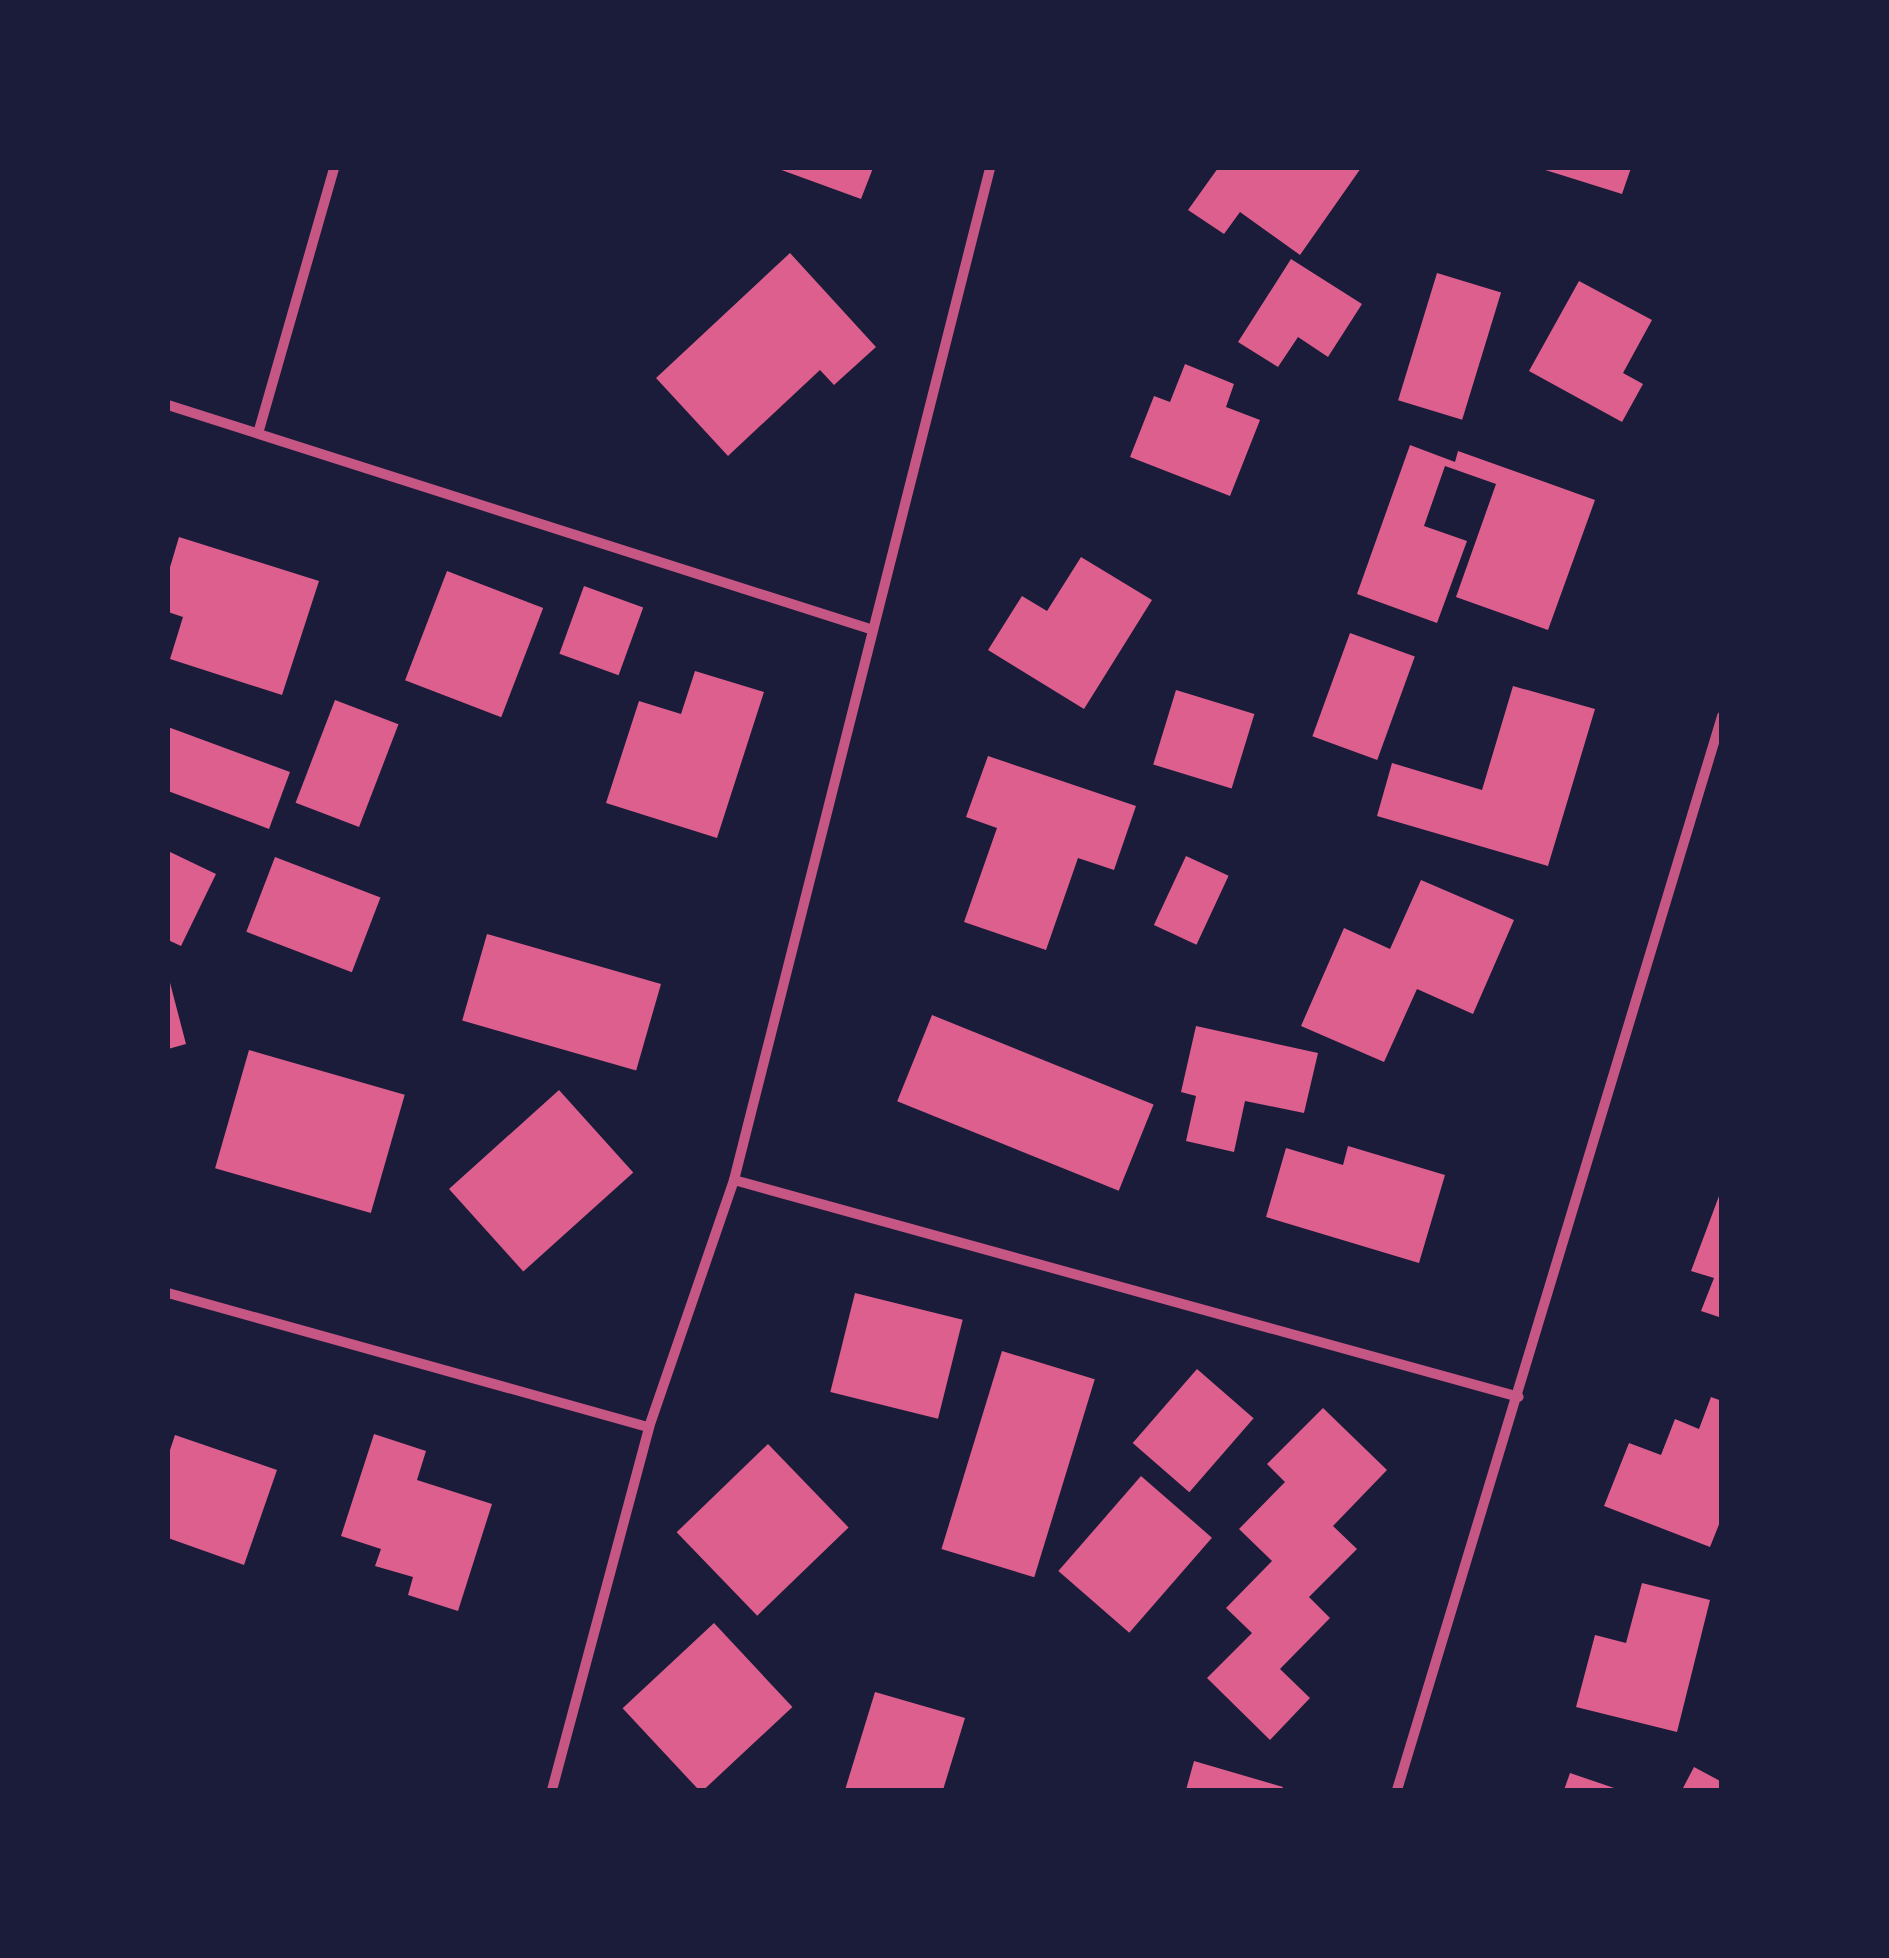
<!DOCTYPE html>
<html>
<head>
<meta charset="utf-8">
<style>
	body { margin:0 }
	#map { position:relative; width:1889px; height:1958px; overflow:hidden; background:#1b1b3a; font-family:Quicksand,sans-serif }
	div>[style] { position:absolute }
	.building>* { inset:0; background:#dd5f8e; transform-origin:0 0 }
	.minor>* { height:10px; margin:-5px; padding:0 5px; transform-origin:5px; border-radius:5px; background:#c65784 }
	span { translate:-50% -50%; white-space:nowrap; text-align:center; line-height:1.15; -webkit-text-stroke:8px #1b1b3a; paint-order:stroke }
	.frame { position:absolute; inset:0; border:170px solid #1b1b3a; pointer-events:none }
</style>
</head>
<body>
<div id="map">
	<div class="building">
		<i style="clip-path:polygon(776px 168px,873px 168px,861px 199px)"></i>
		<i style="clip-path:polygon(1218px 168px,1361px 168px,1300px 255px,1240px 212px,1224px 234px,1188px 210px)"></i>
		<i style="clip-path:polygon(1539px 168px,1631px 168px,1622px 194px)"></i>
		<i style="clip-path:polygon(790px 253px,876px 347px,834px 385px,820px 370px,728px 456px,656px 378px)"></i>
		<i style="clip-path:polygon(1291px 259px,1362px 304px,1328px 357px,1298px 337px,1278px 367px,1238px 342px)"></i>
		<i style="left:1437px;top:273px;width:67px;height:133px;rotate:17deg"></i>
		<i style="clip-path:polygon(1579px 281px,1652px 320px,1623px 373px,1643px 384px,1622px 422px,1529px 371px)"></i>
		<i style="clip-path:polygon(1185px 364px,1234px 384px,1226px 407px,1260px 420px,1230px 496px,1130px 457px,1154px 396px,1170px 402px)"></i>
		<i style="clip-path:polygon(1410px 445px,1455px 462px,1458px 451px,1595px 500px,1548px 630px,1456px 597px,1496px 484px,1445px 466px,1424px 526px,1467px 541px,1437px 623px,1357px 594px)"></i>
		<i style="clip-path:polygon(179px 537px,319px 581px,282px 695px,170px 659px,183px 617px,168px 612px,168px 574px)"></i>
		<i style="clip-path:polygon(1081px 557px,1152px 600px,1084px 709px,988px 650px,1022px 596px,1047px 611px)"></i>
		<i style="left:447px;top:571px;width:103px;height:117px;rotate:21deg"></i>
		<i style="left:584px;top:586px;width:63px;height:72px;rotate:20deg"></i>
		<i style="left:1350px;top:633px;width:69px;height:110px;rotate:20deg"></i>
		<i style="clip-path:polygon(695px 671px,764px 692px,717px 838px,606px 803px,639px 701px,681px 714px)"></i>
		<i style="clip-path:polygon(1513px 686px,1595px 709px,1548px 866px,1377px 816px,1392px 763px,1482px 790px)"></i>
		<i style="left:1176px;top:690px;width:82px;height:78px;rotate:17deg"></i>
		<i style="left:335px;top:700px;width:68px;height:110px;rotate:21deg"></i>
		<i style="clip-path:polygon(168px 727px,290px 772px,269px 829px,168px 791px)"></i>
		<i style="clip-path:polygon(988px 756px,1136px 806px,1114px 870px,1078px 858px,1046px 950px,964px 922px,997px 828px,966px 817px)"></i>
		<i style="clip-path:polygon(168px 851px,216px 874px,181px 946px,168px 940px)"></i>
		<i style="left:1186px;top:856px;width:47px;height:76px;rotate:25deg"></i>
		<i style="left:275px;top:857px;width:113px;height:80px;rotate:21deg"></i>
		<i style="clip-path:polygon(1421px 880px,1514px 920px,1473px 1014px,1417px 989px,1384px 1062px,1301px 1026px,1344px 928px,1390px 949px)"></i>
		<i style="left:487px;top:934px;width:181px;height:90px;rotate:16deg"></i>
		<i style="clip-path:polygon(168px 975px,186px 1044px,168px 1049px)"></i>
		<i style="left:932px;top:1015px;width:239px;height:93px;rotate:22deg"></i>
		<i style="clip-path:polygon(1196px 1026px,1318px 1053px,1304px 1113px,1245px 1101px,1234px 1152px,1186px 1141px,1196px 1096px,1181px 1092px)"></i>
		<i style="left:249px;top:1050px;width:162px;height:123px;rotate:16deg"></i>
		<i style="left:559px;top:1090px;width:111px;height:148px;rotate:48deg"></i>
		<i style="clip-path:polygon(1348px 1146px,1445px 1175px,1419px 1263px,1266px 1217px,1286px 1148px,1343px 1165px)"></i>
		<i style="clip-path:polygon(1722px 1188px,1722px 1318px,1701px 1311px,1714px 1278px,1691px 1271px)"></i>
		<i style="left:855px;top:1293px;width:111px;height:102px;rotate:14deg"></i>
		<i style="left:1002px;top:1351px;width:97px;height:207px;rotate:17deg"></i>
		<i style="left:1197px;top:1369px;width:75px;height:98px;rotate:41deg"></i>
		<i style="clip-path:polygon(1711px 1397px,1722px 1401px,1722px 1517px,1710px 1547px,1604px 1506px,1629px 1443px,1661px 1455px,1675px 1419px,1699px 1429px)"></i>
		<i style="clip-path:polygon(1323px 1408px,1387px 1470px,1333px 1526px,1357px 1549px,1309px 1597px,1330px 1618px,1280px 1669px,1310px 1698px,1270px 1740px,1207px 1678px,1252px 1633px,1226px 1608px,1272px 1561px,1239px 1529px,1285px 1482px,1267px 1464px)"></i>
		<i style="clip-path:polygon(374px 1434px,426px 1451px,417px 1480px,492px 1504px,458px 1611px,408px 1595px,413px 1577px,375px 1566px,381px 1549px,341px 1536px)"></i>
		<i style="clip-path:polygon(175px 1435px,277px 1470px,244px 1565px,168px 1538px,168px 1456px)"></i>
		<i style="left:768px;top:1444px;width:116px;height:127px;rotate:46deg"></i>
		<i style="left:1141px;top:1476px;width:94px;height:126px;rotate:41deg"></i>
		<i style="clip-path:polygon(1642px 1583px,1710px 1600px,1677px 1732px,1576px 1707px,1595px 1635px,1626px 1643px)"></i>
		<i style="left:714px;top:1623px;width:115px;height:125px;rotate:47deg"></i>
		<i style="clip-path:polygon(875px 1692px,965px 1718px,943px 1790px,845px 1790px)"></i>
		<i style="clip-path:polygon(1194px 1761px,1283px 1787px,1282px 1790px,1186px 1790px)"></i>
		<i style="clip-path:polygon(1694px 1767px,1722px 1782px,1722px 1790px,1682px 1790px)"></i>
		<i style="clip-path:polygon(1570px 1773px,1620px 1790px,1564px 1790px)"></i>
	</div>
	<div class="minor">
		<i style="left:168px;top:405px;width:737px;rotate:17.7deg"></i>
		<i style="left:259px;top:430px;width:273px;rotate:-74deg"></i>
		<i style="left:734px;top:1180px;width:814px;rotate:15.45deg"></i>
		<i style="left:168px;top:1293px;width:499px;rotate:15.6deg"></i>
		<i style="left:552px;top:1790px;width:376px;rotate:-75deg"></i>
		<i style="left:649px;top:1427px;width:261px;rotate:-71deg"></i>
		<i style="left:734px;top:1180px;width:1044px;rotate:-75.8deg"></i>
		<i style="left:1397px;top:1790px;width:1122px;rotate:-73.16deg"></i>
	</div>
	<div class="frame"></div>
</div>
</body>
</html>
